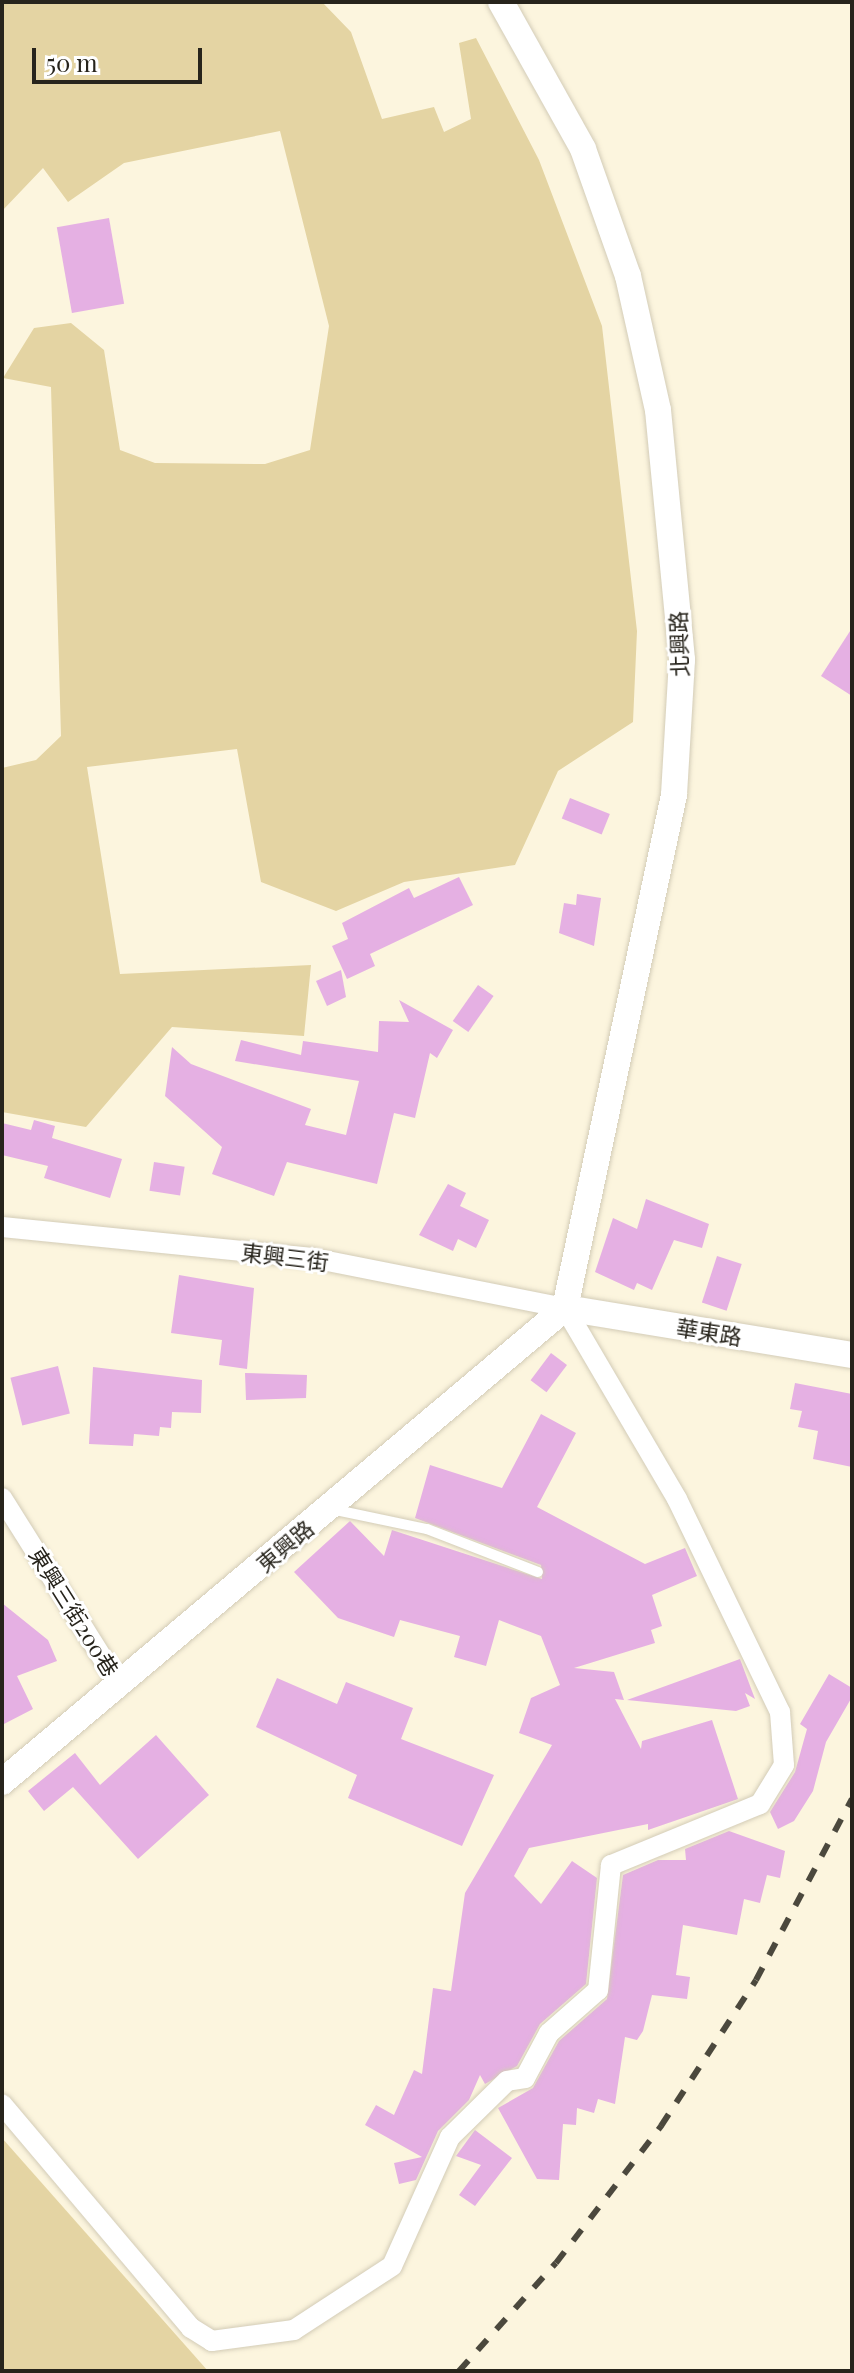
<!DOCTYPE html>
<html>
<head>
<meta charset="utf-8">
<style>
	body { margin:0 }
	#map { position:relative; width:854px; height:2373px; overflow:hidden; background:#fcf5de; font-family:"Playfair Display","Noto Sans TC",serif }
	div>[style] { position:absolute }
	.green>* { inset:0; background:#e4d4a3 }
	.building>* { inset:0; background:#e5b0e3; transform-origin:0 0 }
	.roads { filter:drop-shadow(0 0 2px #d3ccb7) drop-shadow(0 0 2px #d3ccb7) }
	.service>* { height:10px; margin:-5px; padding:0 5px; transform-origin:5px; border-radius:5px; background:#fff }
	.minor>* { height:20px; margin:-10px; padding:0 10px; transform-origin:10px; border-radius:10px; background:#fff }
	.tertiary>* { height:26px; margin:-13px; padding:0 13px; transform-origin:13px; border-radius:13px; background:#fff }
	.rail>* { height:6px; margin-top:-3px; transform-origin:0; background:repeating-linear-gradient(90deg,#4b483d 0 14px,transparent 0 28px) }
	span { translate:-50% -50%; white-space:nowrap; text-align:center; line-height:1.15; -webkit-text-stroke:6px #fff; paint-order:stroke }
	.street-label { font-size:22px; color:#27241c }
	.frame { position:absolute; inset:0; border:4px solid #27241c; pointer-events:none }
	.scale { position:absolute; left:32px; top:48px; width:170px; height:36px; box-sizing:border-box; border:4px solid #27241c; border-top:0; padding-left:10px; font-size:24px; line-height:28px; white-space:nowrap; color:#27241c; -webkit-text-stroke:6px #fff; paint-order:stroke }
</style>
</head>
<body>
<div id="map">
	<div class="green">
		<i style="clip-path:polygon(2px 2px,322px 2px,351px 32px,382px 119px,434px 107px,444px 132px,471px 119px,459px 43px,476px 38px,539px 160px,602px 326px,637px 631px,633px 722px,558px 771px,515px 865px,404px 882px,336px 911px,261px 882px,237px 749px,87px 767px,120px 974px,311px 965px,304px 1036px,172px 1027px,86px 1127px,2px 1112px,2px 768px,36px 760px,61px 736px,51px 387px,3px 378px,34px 328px,71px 323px,104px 350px,120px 450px,155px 463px,265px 464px,310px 450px,329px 326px,280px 131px,124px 163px,68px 202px,43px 168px,2px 211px)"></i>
		<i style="clip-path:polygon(2px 2138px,208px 2371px,2px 2371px)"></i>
	</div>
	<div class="building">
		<i style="left:109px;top:218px;width:87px;height:53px;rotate:80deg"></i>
		<i style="clip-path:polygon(852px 628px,852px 696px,821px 676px)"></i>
		<i style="left:570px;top:798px;width:43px;height:22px;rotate:22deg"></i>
		<i style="clip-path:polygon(459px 877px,473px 905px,370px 954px,375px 966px,347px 979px,332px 946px,348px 939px,342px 923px,409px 888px,414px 898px)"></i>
		<i style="clip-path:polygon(577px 894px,601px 898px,594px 946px,559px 933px,564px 903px,576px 905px)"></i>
		<i style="clip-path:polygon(341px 970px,346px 997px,327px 1006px,316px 981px)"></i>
		<i style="left:478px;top:985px;width:19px;height:44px;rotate:35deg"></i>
		<i style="clip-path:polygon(399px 1000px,453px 1030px,437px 1058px,430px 1053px,415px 1118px,394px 1113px,377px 1184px,287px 1162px,274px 1196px,212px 1174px,222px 1147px,165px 1096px,172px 1047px,191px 1064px,311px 1109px,305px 1125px,346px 1135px,359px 1081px,235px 1061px,241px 1040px,301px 1055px,303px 1041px,378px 1052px,379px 1021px,409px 1022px)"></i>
		<i style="clip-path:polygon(34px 1120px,55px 1126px,52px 1138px,122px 1159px,110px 1198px,44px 1178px,48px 1166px,2px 1155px,2px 1123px,31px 1130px)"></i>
		<i style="left:154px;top:1162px;width:31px;height:29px;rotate:9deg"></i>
		<i style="clip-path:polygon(448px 1184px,466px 1193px,460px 1206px,489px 1220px,476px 1248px,458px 1239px,453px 1251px,419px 1235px)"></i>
		<i style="clip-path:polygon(646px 1199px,709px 1224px,702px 1248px,674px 1240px,652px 1290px,637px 1283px,634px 1290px,595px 1272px,613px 1218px,637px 1229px)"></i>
		<i style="left:717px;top:1256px;width:26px;height:49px;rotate:18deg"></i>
		<i style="clip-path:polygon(179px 1275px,254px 1288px,247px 1369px,219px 1365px,222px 1340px,171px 1333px)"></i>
		<i style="left:551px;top:1353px;width:20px;height:34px;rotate:37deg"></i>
		<i style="left:58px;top:1366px;width:49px;height:49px;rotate:76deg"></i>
		<i style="clip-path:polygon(93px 1367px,202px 1380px,201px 1413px,172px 1412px,171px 1428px,160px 1427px,159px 1436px,134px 1434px,133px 1446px,89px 1444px)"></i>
		<i style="clip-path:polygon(245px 1373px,307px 1375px,306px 1398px,246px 1400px)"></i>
		<i style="clip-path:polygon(795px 1383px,852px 1394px,852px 1467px,813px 1459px,818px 1431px,798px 1427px,802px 1411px,790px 1409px)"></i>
		<i style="clip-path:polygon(541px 1414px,576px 1433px,537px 1507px,645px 1564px,685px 1548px,697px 1576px,652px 1595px,662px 1626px,651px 1630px,655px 1643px,574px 1668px,614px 1672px,624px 1700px,615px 1699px,641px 1749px,642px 1741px,712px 1720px,738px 1799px,648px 1830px,648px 1824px,529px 1848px,514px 1876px,541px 1904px,572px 1861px,597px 1878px,586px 1984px,540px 2024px,517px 2066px,485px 2084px,480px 2075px,469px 2100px,438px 2131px,416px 2180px,399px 2184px,394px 2163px,422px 2157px,365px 2125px,376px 2105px,394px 2115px,414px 2070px,422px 2074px,433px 1988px,451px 1991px,465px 1893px,552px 1745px,519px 1733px,531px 1698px,560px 1685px,541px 1636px,499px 1620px,486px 1666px,454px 1657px,460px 1636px,400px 1620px,394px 1637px,338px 1618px,294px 1572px,350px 1521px,384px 1556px,392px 1530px,542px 1579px,541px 1565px,415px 1518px,430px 1465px,502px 1488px)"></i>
		<i style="clip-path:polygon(2px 1603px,48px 1640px,57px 1661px,17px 1676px,33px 1709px,2px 1725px)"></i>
		<i style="clip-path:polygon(740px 1659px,755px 1699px,745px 1693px,750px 1706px,736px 1711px,627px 1700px)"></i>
		<i style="clip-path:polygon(829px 1674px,852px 1688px,852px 1697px,826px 1742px,813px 1791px,794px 1821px,778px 1829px,770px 1812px,795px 1772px,807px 1729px,800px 1724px)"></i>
		<i style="clip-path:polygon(277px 1678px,337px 1704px,346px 1682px,413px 1708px,401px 1739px,494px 1775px,462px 1846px,348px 1798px,357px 1775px,256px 1727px)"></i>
		<i style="clip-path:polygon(156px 1735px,209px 1795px,138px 1859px,73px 1787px,44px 1811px,28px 1791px,75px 1753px,100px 1785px)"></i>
		<i style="clip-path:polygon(729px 1831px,785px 1851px,780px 1878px,767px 1875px,760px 1903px,744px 1899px,737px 1935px,683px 1925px,676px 1975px,690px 1977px,687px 1999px,652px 1995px,643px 2031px,637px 2040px,625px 2037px,615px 2104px,598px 2099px,594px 2113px,577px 2108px,576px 2125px,563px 2124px,559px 2180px,537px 2179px,498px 2108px,533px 2088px,559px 2041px,607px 1999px,623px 1875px,658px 1860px,686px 1860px,685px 1849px)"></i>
		<i style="clip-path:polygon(475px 2130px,512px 2158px,475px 2206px,459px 2195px,481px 2165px,456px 2156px)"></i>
	</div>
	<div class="roads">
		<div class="service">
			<i style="left:331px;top:1509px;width:98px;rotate:11.8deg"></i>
			<i style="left:427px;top:1529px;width:119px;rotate:21.2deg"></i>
		</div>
		<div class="minor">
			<i style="left:2px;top:1227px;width:312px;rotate:5.7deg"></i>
			<i style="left:312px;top:1258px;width:258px;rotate:11.2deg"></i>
			<i style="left:565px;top:1308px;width:221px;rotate:59.6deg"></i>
			<i style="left:677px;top:1499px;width:237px;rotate:64.2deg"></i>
			<i style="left:780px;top:1712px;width:53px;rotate:85.7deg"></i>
			<i style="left:784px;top:1765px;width:46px;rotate:121.6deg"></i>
			<i style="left:760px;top:1804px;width:161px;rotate:157.7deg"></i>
			<i style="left:611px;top:1865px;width:126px;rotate:95.9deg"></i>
			<i style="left:598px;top:1990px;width:65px;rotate:138.7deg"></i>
			<i style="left:549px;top:2033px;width:51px;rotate:118.1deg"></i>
			<i style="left:525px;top:2078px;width:18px;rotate:171deg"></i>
			<i style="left:507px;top:2081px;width:80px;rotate:135.5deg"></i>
			<i style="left:450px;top:2137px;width:141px;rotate:114.2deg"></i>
			<i style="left:392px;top:2266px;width:117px;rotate:146.9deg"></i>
			<i style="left:294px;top:2330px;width:83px;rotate:172.4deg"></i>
			<i style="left:212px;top:2341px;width:25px;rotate:-148deg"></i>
			<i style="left:191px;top:2328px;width:293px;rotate:-130.2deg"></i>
			<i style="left:2px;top:1498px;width:222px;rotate:57.9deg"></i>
		</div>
		<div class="tertiary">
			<i style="left:501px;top:2px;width:168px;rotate:60.8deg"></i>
			<i style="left:583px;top:149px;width:135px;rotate:70.5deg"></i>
			<i style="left:628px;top:276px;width:137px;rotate:77.4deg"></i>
			<i style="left:658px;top:410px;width:251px;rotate:84.5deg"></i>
			<i style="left:682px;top:660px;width:135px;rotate:93.4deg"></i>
			<i style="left:674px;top:795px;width:524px;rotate:102deg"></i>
			<i style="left:565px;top:1308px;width:291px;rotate:9.3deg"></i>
			<i style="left:2px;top:1782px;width:736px;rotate:-40.09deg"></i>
		</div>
	</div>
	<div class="rail">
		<i style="left:459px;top:2371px;width:145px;rotate:-48.1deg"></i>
		<i style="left:556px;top:2263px;width:173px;rotate:-52.5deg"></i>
		<i style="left:661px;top:2126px;width:174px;rotate:-56.9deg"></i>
		<i style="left:756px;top:1980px;width:205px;rotate:-62.1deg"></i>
	</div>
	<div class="street-label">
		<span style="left:679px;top:644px;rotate:-92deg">北興路</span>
		<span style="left:285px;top:1257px;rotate:7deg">東興三街</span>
		<span style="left:709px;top:1332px;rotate:9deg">華東路</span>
		<span style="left:285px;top:1546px;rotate:-40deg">東興路</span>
		<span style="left:74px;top:1612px;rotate:58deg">東興三街200巷</span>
	</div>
	<div class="frame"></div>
	<div class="scale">50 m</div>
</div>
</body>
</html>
